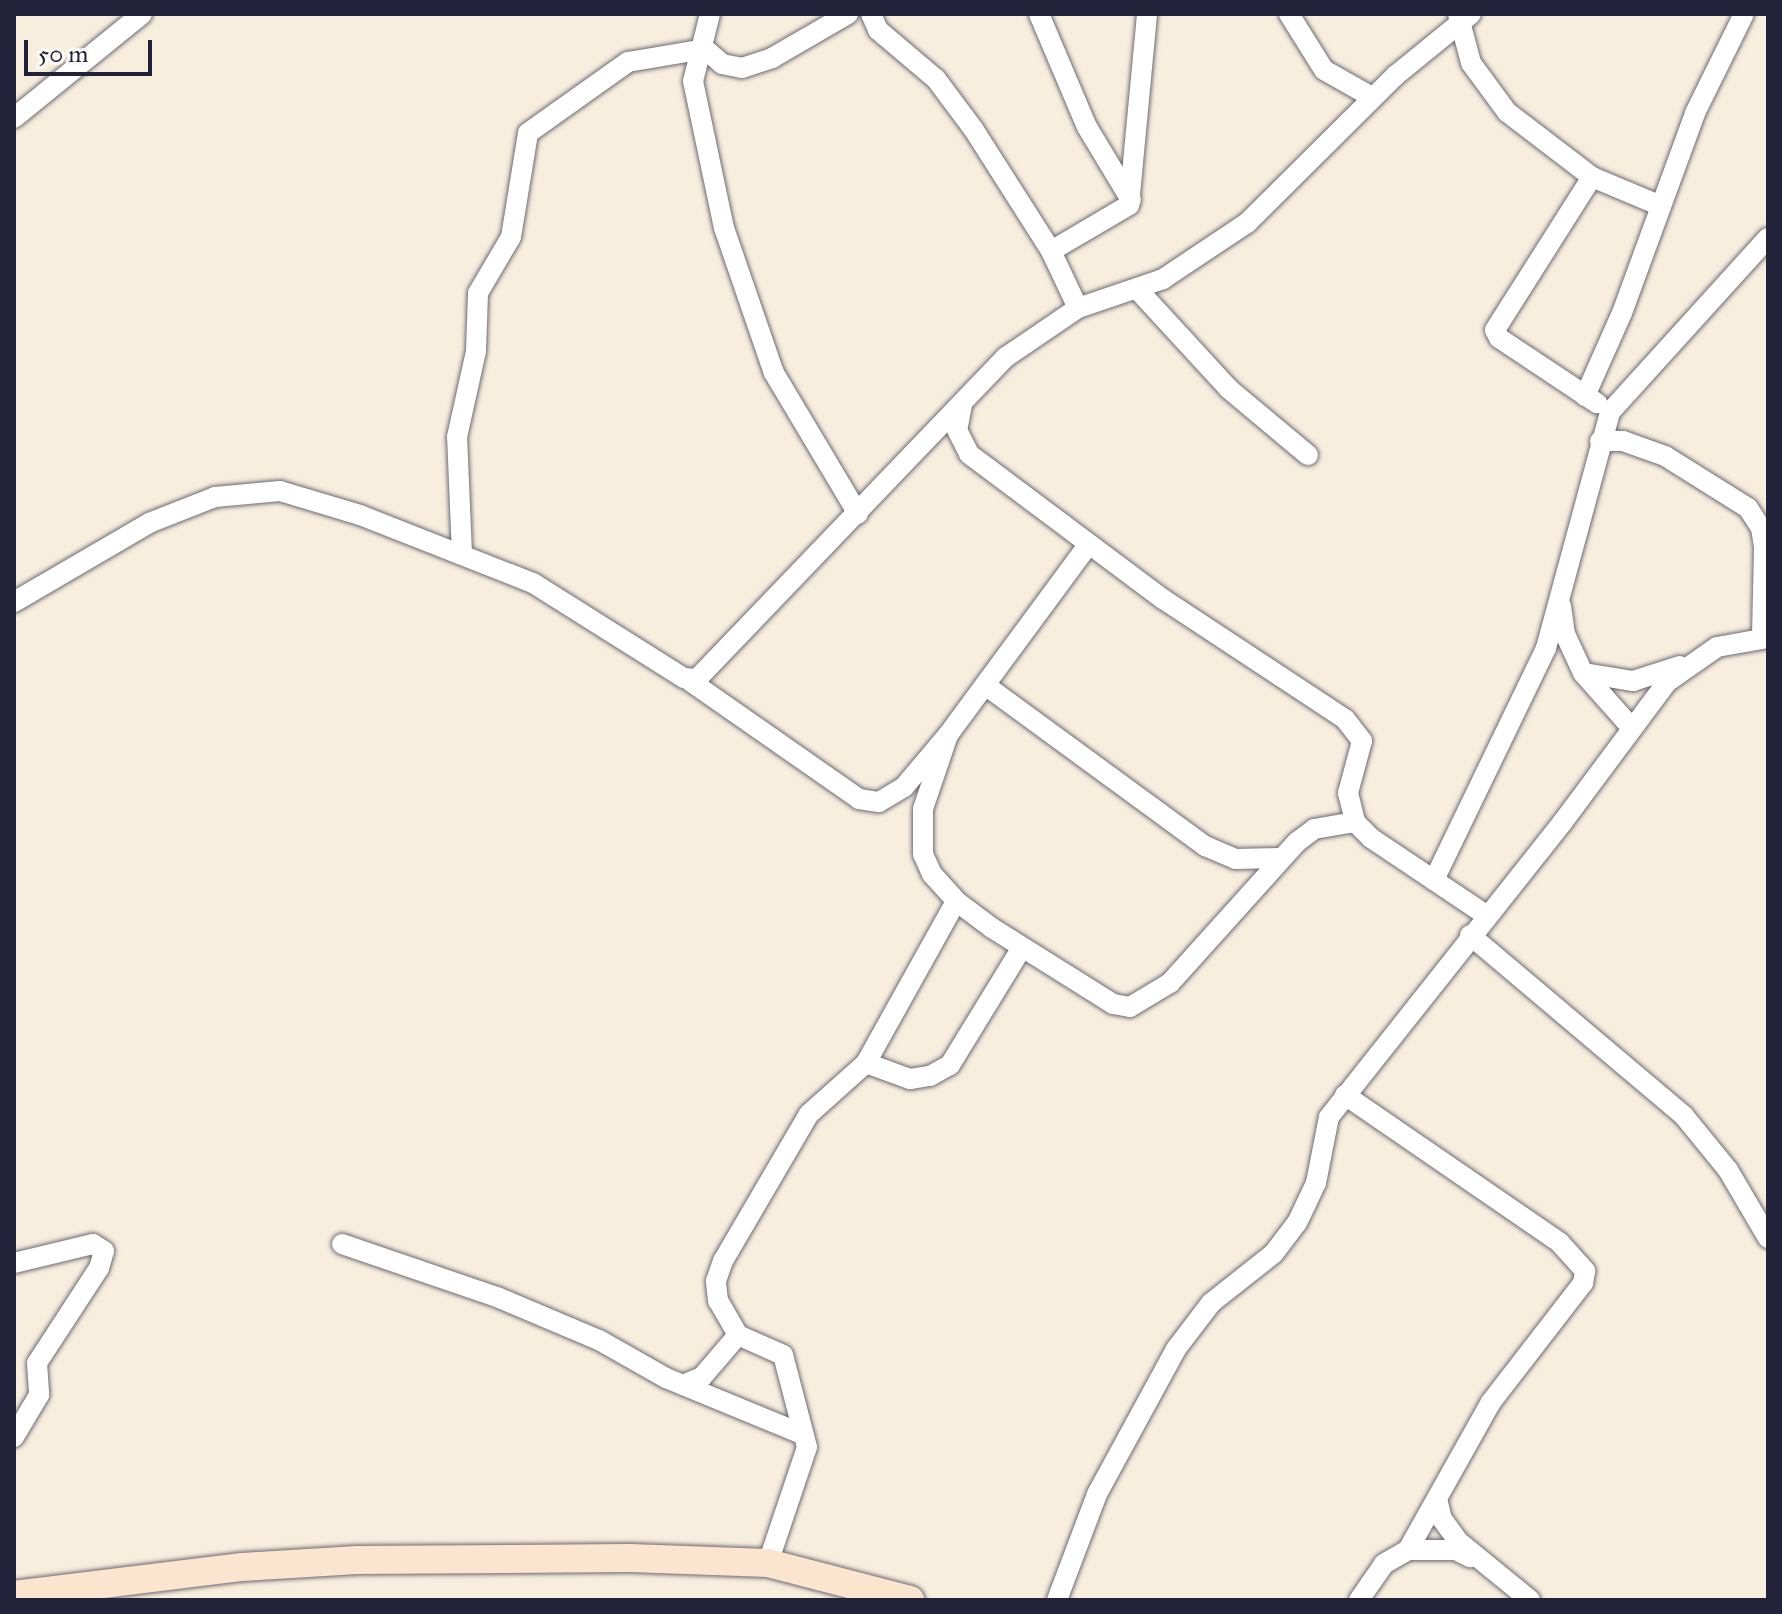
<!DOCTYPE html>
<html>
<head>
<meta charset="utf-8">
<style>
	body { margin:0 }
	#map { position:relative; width:1782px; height:1614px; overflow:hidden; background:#f7eedd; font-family:"IM FELL Great Primer",serif }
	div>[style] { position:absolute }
	.roads { filter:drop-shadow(0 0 2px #6d6974) drop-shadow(0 0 2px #6d6974) }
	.street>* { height:20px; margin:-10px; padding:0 10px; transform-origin:10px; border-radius:10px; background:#fff }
	.secondary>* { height:28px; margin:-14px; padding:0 14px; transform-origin:14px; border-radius:14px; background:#fbe5cf }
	span { translate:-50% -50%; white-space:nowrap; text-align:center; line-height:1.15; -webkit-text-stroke:8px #fdfcf7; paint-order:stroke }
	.frame { position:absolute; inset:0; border:16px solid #22223b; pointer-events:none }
	.scale { position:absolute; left:24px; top:40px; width:128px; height:36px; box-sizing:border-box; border:4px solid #22223b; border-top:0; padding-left:10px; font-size:24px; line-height:28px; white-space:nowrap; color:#22223b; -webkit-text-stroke:6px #fdfcf7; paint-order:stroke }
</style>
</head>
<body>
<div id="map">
	<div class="roads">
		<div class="street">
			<i style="left:710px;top:14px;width:69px;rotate:104.2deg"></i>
			<i style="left:693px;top:81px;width:150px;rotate:78.1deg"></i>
			<i style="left:724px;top:228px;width:153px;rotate:71deg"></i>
			<i style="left:774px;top:373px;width:164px;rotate:59.2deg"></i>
			<i style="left:871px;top:14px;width:17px;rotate:66deg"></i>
			<i style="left:878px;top:30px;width:76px;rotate:40.2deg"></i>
			<i style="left:936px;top:79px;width:64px;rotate:53.3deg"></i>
			<i style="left:974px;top:130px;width:143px;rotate:57.5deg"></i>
			<i style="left:1051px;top:251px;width:63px;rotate:64.7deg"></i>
			<i style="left:1039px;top:14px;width:123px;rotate:67deg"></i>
			<i style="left:1087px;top:127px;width:85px;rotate:58.9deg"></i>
			<i style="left:1289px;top:14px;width:66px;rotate:58deg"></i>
			<i style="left:1324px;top:70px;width:55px;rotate:29.4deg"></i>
			<i style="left:1458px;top:14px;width:51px;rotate:75.1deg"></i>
			<i style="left:1471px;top:63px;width:61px;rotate:53.7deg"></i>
			<i style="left:1507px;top:112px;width:107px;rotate:37.4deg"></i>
			<i style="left:1592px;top:177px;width:75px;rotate:22.8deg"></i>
			<i style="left:14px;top:118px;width:165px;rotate:-39.1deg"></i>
			<i style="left:1592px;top:177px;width:181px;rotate:122.4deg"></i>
			<i style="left:1495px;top:330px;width:9px;rotate:63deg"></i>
			<i style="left:1499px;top:338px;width:118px;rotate:33.6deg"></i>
			<i style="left:1051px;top:251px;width:91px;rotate:-30.5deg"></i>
			<i style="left:1129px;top:205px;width:192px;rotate:-84.6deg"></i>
			<i style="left:1138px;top:290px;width:134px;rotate:47.4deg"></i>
			<i style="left:1229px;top:389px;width:103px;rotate:39.9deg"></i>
			<i style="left:1585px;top:396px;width:91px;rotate:-66deg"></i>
			<i style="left:1622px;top:313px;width:213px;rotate:-69.9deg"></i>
			<i style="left:1695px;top:113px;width:110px;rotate:-63.7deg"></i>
			<i style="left:962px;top:405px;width:25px;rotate:101deg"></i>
			<i style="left:957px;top:430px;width:27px;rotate:63deg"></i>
			<i style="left:969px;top:454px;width:242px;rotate:36.8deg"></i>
			<i style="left:1163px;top:599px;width:218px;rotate:33.4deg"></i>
			<i style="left:1345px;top:719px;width:28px;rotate:52deg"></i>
			<i style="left:1362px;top:741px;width:54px;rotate:105.1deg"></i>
			<i style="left:1348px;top:793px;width:30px;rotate:76deg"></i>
			<i style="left:1355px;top:822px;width:23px;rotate:45deg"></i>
			<i style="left:1371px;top:838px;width:138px;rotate:33.8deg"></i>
			<i style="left:1600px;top:441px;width:23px"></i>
			<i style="left:1623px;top:441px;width:45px;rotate:19.7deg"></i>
			<i style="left:1665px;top:456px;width:98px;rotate:32.1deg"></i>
			<i style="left:1748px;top:508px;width:24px;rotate:57deg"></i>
			<i style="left:1761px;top:528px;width:20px;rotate:81deg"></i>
			<i style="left:1764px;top:548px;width:88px;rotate:91.3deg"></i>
			<i style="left:462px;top:554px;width:117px;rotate:-92.4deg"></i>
			<i style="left:457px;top:437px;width:88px;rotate:-77.5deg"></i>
			<i style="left:476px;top:351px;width:58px;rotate:-88deg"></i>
			<i style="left:478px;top:293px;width:65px;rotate:-59.5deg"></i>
			<i style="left:511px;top:237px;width:105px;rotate:-80.7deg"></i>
			<i style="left:528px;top:133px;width:123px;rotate:-35.4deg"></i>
			<i style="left:628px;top:62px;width:78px;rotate:-9.6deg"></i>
			<i style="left:705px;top:49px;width:23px;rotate:41deg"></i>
			<i style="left:722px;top:64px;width:20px;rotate:11deg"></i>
			<i style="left:742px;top:68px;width:32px;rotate:-18deg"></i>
			<i style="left:772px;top:58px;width:88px;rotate:-30.1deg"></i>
			<i style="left:14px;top:602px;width:156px;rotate:-30.3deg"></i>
			<i style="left:149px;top:523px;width:71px;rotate:-21.5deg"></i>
			<i style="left:215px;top:497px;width:65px;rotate:-5.3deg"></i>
			<i style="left:280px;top:491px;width:84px;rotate:16.7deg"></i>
			<i style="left:360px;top:515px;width:186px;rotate:21.5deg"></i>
			<i style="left:533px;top:583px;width:178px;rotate:32.2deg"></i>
			<i style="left:684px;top:678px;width:13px;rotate:4deg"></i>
			<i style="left:697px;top:679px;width:446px;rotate:-46.2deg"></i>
			<i style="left:1006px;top:357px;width:87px;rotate:-34.2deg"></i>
			<i style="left:1078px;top:308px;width:90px;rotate:-18.8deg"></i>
			<i style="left:1163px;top:279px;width:101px;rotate:-33.7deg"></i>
			<i style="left:1247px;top:223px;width:209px;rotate:-44.8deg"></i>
			<i style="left:1395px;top:76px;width:98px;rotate:-39.2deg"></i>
			<i style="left:1561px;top:606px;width:28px;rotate:82deg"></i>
			<i style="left:1565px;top:634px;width:43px;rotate:65.2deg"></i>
			<i style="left:1583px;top:673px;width:72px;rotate:48.4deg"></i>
			<i style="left:1584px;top:673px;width:50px;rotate:9.3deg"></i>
			<i style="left:1633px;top:681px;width:49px;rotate:-17.7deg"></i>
			<i style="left:690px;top:681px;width:206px;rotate:34.9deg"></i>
			<i style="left:859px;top:799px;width:20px;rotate:9deg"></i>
			<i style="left:879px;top:802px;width:29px;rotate:-31deg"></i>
			<i style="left:904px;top:787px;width:68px;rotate:-49.8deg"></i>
			<i style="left:948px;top:735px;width:236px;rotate:-53.6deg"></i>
			<i style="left:985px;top:685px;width:273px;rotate:36.2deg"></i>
			<i style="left:1205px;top:846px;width:33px;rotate:23deg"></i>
			<i style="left:1235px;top:859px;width:44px;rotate:-1.3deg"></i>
			<i style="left:948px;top:735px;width:78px;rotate:108.7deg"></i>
			<i style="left:923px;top:809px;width:45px;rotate:90deg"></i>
			<i style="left:923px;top:854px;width:22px;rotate:66deg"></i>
			<i style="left:932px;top:874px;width:36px;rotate:48deg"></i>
			<i style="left:956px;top:901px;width:45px;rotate:36.9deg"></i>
			<i style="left:992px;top:928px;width:143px;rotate:32.1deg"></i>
			<i style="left:1113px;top:1004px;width:17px;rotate:10deg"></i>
			<i style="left:1130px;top:1007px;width:47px;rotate:-31deg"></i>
			<i style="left:1170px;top:983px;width:190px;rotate:-48deg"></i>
			<i style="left:1297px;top:842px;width:21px;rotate:-37deg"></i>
			<i style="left:1314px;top:829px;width:42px;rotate:-9.7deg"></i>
			<i style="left:1434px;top:880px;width:258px;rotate:-64.2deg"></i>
			<i style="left:1546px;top:648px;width:245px;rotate:-74.8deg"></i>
			<i style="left:1610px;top:412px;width:235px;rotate:-47.8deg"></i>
			<i style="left:1470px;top:935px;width:280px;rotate:40.2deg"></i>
			<i style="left:1684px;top:1116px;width:70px;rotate:50.8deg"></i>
			<i style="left:1728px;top:1170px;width:79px;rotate:59.5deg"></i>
			<i style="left:866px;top:1063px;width:185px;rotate:-60.9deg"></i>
			<i style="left:1345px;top:1095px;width:261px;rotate:34.5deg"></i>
			<i style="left:1560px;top:1243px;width:38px;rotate:48deg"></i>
			<i style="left:1585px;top:1271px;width:12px;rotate:99deg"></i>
			<i style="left:1583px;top:1283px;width:150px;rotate:127.7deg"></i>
			<i style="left:1491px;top:1402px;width:170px;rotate:119.3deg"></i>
			<i style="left:1408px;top:1550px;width:28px;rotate:150deg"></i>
			<i style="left:1384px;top:1564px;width:44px;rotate:124.8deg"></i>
			<i style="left:342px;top:1244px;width:164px;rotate:18.9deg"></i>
			<i style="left:497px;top:1297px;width:111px;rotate:22.9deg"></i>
			<i style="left:599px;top:1340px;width:77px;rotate:29.6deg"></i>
			<i style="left:666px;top:1378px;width:149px;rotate:22.4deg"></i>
			<i style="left:14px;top:1263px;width:81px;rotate:-13.5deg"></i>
			<i style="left:93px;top:1244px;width:13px;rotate:32deg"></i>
			<i style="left:104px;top:1251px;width:18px;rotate:106deg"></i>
			<i style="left:99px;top:1268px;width:113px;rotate:123.1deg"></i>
			<i style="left:37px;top:1363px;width:32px;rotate:86deg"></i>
			<i style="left:39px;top:1395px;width:49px;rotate:120.8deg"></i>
			<i style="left:683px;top:1385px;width:21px;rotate:-23deg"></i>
			<i style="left:702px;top:1377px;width:55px;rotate:-49.4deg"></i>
			<i style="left:1437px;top:1499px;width:21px;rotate:76deg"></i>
			<i style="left:1442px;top:1519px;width:29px;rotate:54deg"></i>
			<i style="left:1459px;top:1542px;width:92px;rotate:39.2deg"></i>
			<i style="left:1408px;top:1550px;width:48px"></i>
			<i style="left:1456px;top:1550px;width:16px;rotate:27deg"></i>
			<i style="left:768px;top:1563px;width:122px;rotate:-71.4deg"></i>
			<i style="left:807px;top:1447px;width:95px;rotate:-104.6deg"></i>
			<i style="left:783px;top:1355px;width:49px;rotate:-156deg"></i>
			<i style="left:738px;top:1335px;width:39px;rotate:-120deg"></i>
			<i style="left:718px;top:1301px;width:20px;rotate:-96deg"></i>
			<i style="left:716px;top:1281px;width:21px;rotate:-71deg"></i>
			<i style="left:723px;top:1261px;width:170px;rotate:-59.7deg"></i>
			<i style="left:809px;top:1114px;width:76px;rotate:-41.8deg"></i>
			<i style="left:866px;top:1063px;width:47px;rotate:20deg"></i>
			<i style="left:910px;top:1079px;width:20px;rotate:-9deg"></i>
			<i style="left:930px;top:1076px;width:23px;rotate:-29deg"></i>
			<i style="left:950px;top:1065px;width:136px;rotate:-58.5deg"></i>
			<i style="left:1057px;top:1600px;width:113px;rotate:-69.3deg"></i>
			<i style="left:1097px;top:1494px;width:165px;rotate:-61.4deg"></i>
			<i style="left:1176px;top:1349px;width:58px;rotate:-52.7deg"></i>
			<i style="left:1211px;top:1303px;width:80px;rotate:-38.4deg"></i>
			<i style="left:1274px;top:1253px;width:38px;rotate:-53deg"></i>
			<i style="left:1297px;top:1223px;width:44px;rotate:-64.6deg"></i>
			<i style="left:1316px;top:1183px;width:67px;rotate:-78.9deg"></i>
			<i style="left:1329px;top:1117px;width:375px;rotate:-51.6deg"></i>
			<i style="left:1562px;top:823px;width:176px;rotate:-53.3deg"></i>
			<i style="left:1667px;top:682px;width:61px;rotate:-35deg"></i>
			<i style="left:1717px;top:647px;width:52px;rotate:-10deg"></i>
		</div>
		<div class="secondary">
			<i style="left:14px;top:1595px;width:230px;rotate:-7deg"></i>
			<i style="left:242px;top:1567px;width:115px;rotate:-3.5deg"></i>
			<i style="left:357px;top:1560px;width:273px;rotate:-0.4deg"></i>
			<i style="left:630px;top:1558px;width:138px;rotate:2.1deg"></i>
			<i style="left:768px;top:1563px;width:147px;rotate:14.6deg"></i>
		</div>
	</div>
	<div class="frame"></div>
	<div class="scale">50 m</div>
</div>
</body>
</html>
